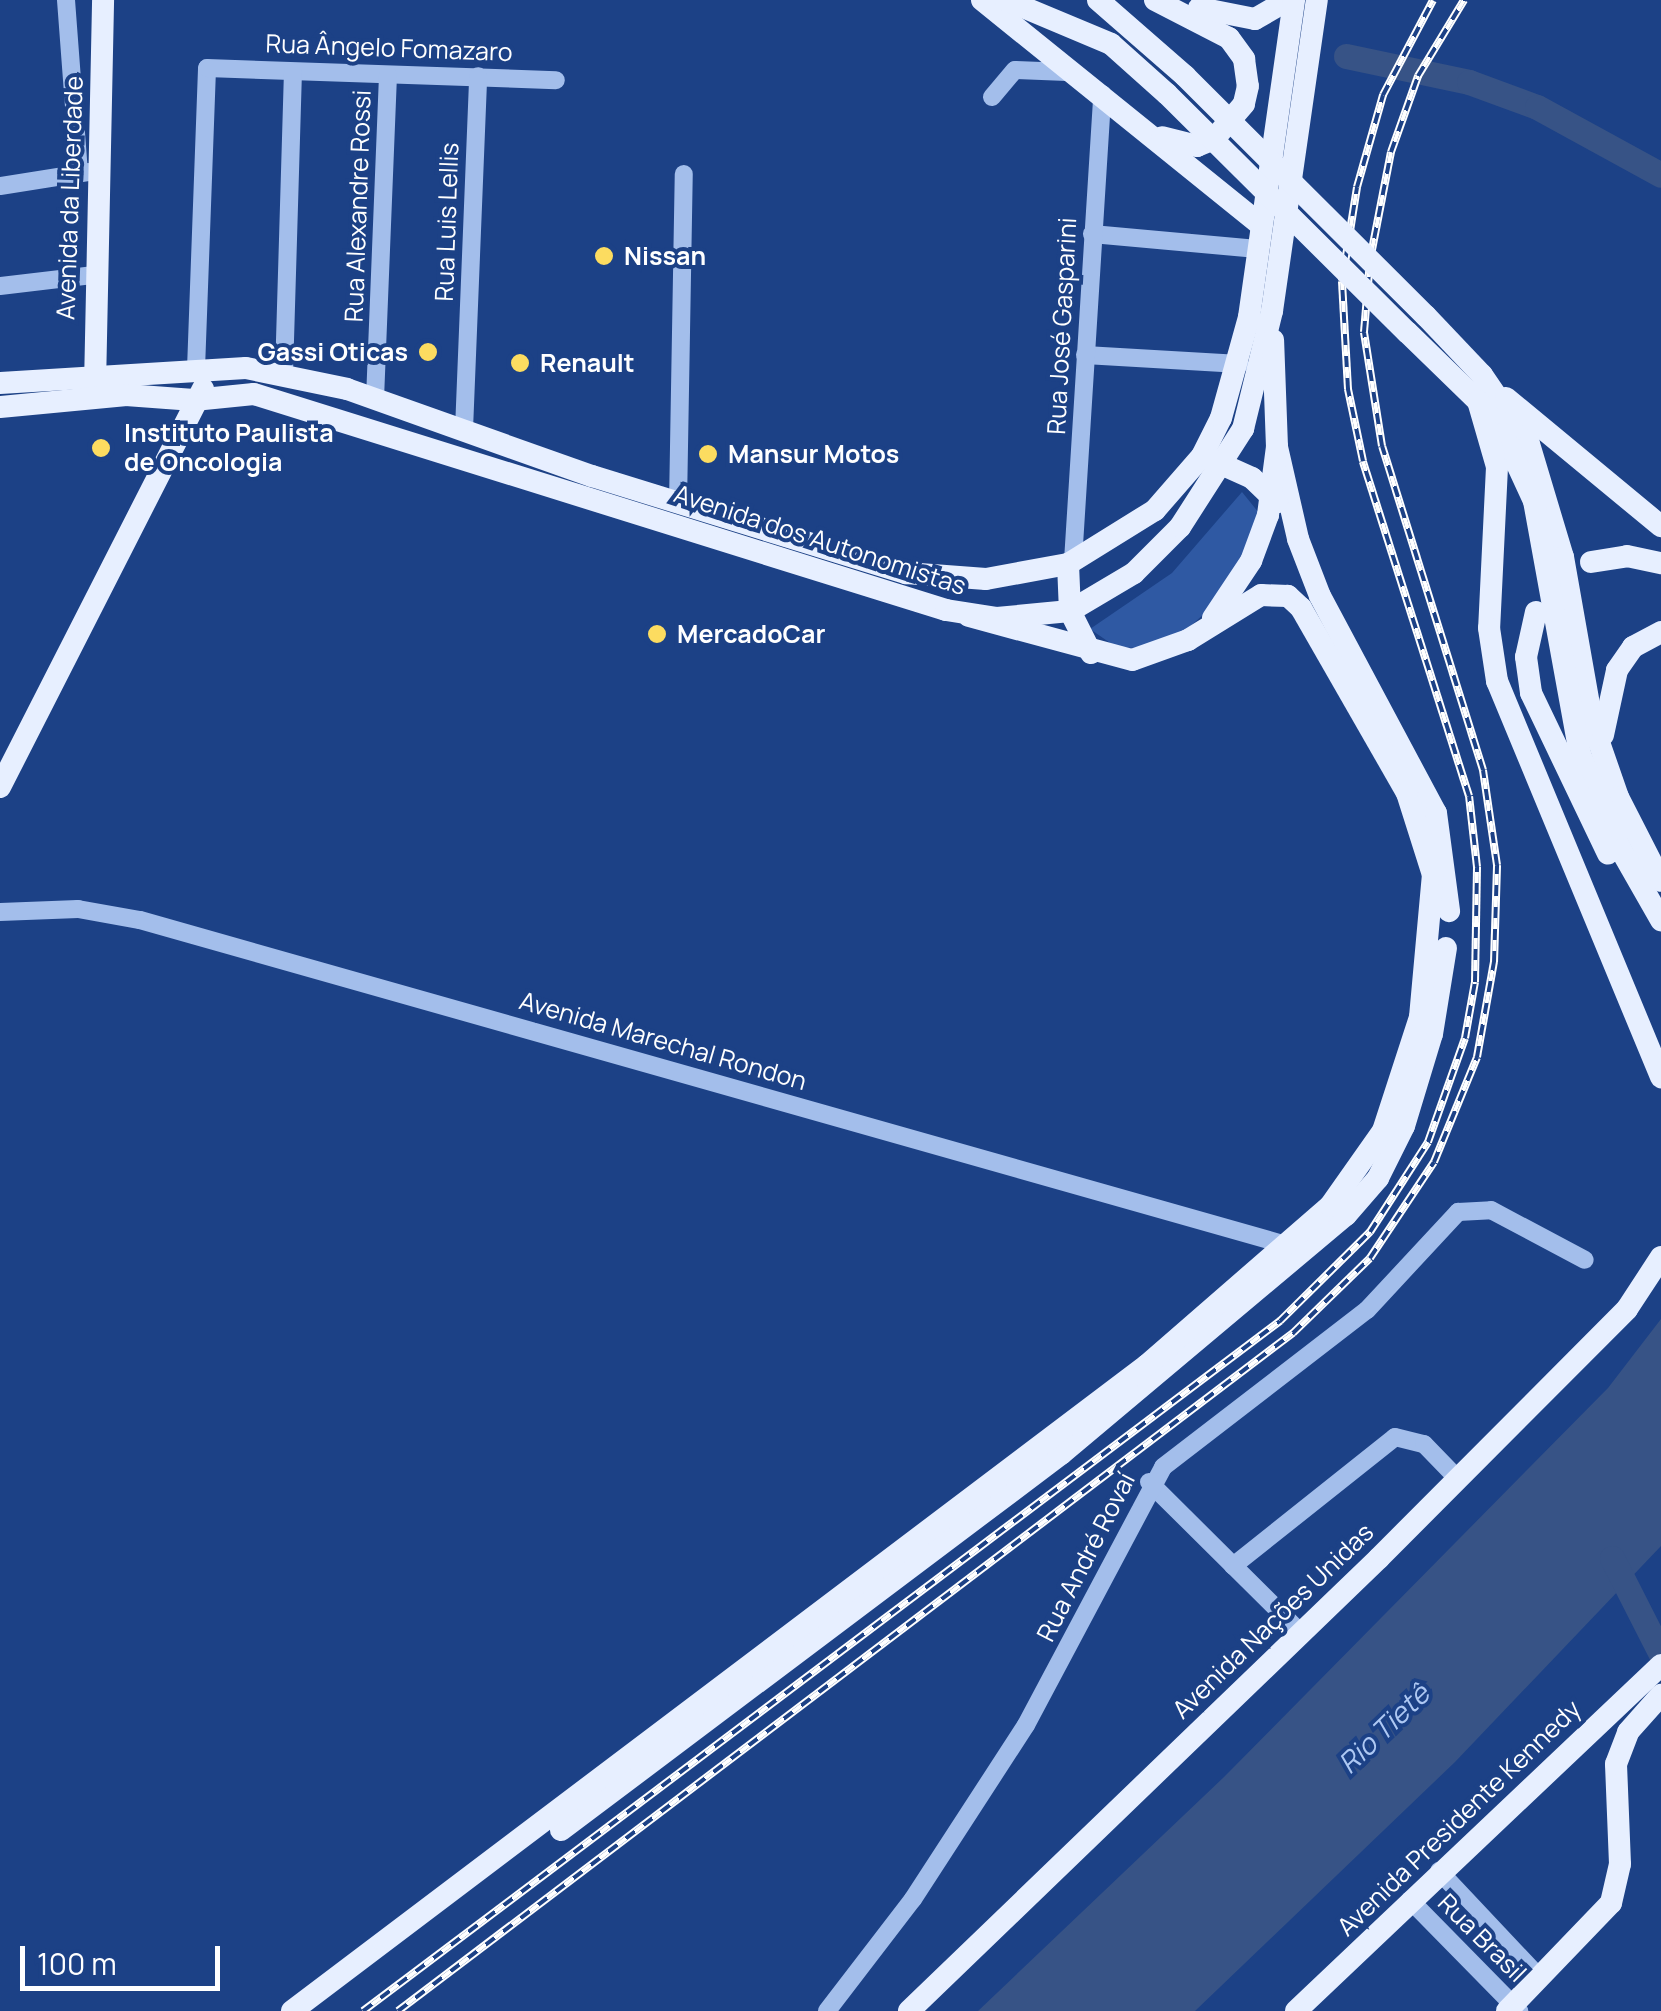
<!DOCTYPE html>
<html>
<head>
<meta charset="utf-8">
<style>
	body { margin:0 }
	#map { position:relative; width:1661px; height:2011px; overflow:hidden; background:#1c4186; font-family:Manrope,sans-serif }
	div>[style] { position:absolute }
	.green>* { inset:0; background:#2f59a3 }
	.water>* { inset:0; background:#375386 }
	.river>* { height:25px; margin:-12.5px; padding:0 12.5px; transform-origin:12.5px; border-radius:12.5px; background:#375386 }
	.minor>* { height:18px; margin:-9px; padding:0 9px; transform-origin:9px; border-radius:9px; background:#a3beeb }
	.major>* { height:22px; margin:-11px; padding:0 11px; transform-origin:11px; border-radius:11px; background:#e7efff }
	.rail>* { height:8px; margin-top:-4px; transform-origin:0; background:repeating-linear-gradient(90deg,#1c4186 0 11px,#fff 0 22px); box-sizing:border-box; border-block:2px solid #fff }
	.major-bridge>* { height:22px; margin:-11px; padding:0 11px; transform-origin:11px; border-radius:11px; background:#e7efff }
	.dots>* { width:28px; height:28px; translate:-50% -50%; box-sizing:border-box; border:5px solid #1c4186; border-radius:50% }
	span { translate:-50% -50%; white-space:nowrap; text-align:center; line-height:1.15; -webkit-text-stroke:8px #1c4186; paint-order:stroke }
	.street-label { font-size:25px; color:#fff }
	.poi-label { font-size:25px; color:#fff; font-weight:700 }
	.left { translate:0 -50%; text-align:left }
	.right { translate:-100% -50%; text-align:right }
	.water-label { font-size:28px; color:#aec8f3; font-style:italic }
	.scale { position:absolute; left:20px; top:1946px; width:200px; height:45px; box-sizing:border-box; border:5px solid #fff; border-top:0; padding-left:12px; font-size:30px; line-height:35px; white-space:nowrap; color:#fff; -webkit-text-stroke:8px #1c4186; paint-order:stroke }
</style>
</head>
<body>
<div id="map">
	<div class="green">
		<i style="clip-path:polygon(1242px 492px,1259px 513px,1257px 530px,1217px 602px,1183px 633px,1137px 648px,1116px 647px,1090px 629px,1172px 573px)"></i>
	</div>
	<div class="water">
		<i style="clip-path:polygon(1661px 1319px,1661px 1546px,1455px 1762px,1195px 2011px,978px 2011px,1224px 1777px,1608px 1388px)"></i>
	</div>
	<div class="river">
		<i style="left:1346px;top:56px;width:126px;rotate:11.9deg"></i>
		<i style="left:1469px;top:82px;width:72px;rotate:20.2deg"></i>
		<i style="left:1537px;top:107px;width:141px;rotate:28.7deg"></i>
		<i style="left:1612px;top:1558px;width:108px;rotate:63deg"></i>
	</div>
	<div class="minor">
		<i style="left:66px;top:0;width:173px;rotate:85.7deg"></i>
		<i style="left:992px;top:97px;width:35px;rotate:-50deg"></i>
		<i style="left:1015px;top:70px;width:52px;rotate:2.2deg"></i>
		<i style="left:0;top:186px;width:89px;rotate:-9deg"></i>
		<i style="left:1092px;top:234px;width:166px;rotate:5.2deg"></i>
		<i style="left:0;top:286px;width:95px;rotate:-6.7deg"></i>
		<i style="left:1085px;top:355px;width:155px;rotate:3.3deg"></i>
		<i style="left:196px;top:369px;width:301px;rotate:-87.9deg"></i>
		<i style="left:207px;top:68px;width:349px;rotate:2deg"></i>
		<i style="left:284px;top:374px;width:302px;rotate:-88.3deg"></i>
		<i style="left:375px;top:399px;width:324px;rotate:-87.7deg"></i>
		<i style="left:464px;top:430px;width:354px;rotate:-87.7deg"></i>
		<i style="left:678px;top:504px;width:330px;rotate:-89deg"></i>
		<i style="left:1073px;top:561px;width:468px;rotate:-86.4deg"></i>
		<i style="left:0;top:912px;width:78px;rotate:-2.2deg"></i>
		<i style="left:78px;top:909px;width:63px;rotate:10.1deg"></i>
		<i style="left:140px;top:920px;width:1198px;rotate:15.83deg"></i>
		<i style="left:1149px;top:1482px;width:214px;rotate:44.8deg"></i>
		<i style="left:1233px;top:1566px;width:207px;rotate:-38.5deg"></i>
		<i style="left:1395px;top:1437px;width:30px;rotate:14deg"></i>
		<i style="left:1424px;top:1444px;width:47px;rotate:45.9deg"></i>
		<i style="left:1439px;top:1871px;width:147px;rotate:46.7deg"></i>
		<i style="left:1410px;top:1900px;width:156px;rotate:45.5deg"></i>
		<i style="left:827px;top:2011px;width:141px;rotate:-52.5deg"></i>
		<i style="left:913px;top:1899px;width:207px;rotate:-57deg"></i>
		<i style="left:1026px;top:1725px;width:292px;rotate:-62deg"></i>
		<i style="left:1163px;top:1467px;width:257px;rotate:-37.6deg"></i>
		<i style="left:1367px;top:1310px;width:134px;rotate:-47.1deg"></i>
		<i style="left:1458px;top:1212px;width:33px;rotate:-3deg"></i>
		<i style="left:1491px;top:1210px;width:106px;rotate:28deg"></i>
	</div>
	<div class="major">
		<i style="left:982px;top:0;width:357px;rotate:38.9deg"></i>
		<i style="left:1006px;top:0;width:114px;rotate:22.7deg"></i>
		<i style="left:1111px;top:44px;width:75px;rotate:41.8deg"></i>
		<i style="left:1098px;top:0;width:116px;rotate:41.1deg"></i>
		<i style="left:1155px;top:0;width:83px;rotate:27.2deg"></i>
		<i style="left:1229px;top:38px;width:26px;rotate:54deg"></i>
		<i style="left:1244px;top:59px;width:27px;rotate:82deg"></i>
		<i style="left:1248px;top:86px;width:18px;rotate:103deg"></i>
		<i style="left:1244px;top:104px;width:46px;rotate:130.6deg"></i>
		<i style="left:1214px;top:139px;width:18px;rotate:158deg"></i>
		<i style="left:1197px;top:146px;width:36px;rotate:-166deg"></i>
		<i style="left:1199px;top:8px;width:57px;rotate:11.1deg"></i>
		<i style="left:1255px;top:19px;width:38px;rotate:-30deg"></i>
		<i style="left:1426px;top:316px;width:81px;rotate:46.5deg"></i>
		<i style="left:1482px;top:375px;width:83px;rotate:55.7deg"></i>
		<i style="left:1529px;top:444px;width:118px;rotate:73.3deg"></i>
		<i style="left:1563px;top:557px;width:168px;rotate:80deg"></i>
		<i style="left:1592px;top:722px;width:79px;rotate:70.9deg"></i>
		<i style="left:1618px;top:797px;width:94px;rotate:62.9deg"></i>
		<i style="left:1407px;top:332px;width:99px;rotate:44.2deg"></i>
		<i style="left:1478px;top:401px;width:41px;rotate:52.9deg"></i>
		<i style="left:1503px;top:434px;width:74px;rotate:65.2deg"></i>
		<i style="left:1534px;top:501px;width:257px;rotate:79.7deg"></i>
		<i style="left:1580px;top:754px;width:104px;rotate:66.9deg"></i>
		<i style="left:1621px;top:850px;width:81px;rotate:60.3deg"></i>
		<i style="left:0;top:383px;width:246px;rotate:-3.5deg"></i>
		<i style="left:246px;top:368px;width:103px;rotate:11.7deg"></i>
		<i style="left:347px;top:389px;width:260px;rotate:19.6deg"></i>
		<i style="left:592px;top:476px;width:329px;rotate:17.2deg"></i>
		<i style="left:906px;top:573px;width:80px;rotate:4.3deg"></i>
		<i style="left:986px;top:579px;width:83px;rotate:-10.4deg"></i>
		<i style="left:1068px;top:564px;width:102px;rotate:-31.8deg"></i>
		<i style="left:1155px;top:510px;width:72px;rotate:-49deg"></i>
		<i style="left:1202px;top:456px;width:42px;rotate:-63.4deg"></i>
		<i style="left:1221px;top:418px;width:105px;rotate:-74.5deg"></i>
		<i style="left:1249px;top:317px;width:320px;rotate:-81.9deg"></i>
		<i style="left:95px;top:386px;width:386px;rotate:-88.8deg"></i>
		<i style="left:1506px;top:398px;width:201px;rotate:39.6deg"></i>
		<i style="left:1478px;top:401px;width:69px;rotate:73.9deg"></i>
		<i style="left:1497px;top:467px;width:161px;rotate:92.8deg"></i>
		<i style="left:1489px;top:628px;width:54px;rotate:81.4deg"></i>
		<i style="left:1497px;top:681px;width:429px;rotate:67.5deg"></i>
		<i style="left:0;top:407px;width:127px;rotate:-5.4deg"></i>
		<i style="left:126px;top:395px;width:68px;rotate:4.2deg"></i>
		<i style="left:194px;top:400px;width:60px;rotate:-5.7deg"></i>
		<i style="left:254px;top:394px;width:725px;rotate:17.34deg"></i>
		<i style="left:946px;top:610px;width:52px;rotate:8.9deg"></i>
		<i style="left:997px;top:618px;width:73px;rotate:-5.5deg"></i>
		<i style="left:1070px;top:611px;width:74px;rotate:-30.7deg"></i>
		<i style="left:1134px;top:573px;width:65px;rotate:-45deg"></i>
		<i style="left:1180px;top:527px;width:117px;rotate:-57.3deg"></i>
		<i style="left:1243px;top:429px;width:122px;rotate:-76.2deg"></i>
		<i style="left:1272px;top:311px;width:314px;rotate:-81.8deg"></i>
		<i style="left:1277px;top:447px;width:94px;rotate:77.1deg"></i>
		<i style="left:1298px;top:539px;width:61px;rotate:68.9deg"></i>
		<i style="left:1320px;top:596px;width:246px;rotate:61.9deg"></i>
		<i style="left:1436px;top:813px;width:99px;rotate:82.4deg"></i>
		<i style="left:1212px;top:460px;width:44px;rotate:24.2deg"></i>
		<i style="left:1252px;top:478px;width:35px;rotate:44deg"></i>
		<i style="left:1591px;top:562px;width:36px;rotate:-9deg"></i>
		<i style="left:1627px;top:556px;width:35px;rotate:12deg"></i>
		<i style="left:1068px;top:564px;width:47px;rotate:87.6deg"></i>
		<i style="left:1070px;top:611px;width:47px;rotate:63.4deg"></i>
		<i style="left:1536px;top:612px;width:46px;rotate:102.5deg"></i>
		<i style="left:1526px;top:657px;width:36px;rotate:82deg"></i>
		<i style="left:1531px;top:693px;width:178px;rotate:64.4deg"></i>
		<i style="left:1213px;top:618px;width:69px;rotate:-56.3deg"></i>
		<i style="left:1251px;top:561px;width:49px;rotate:-69.7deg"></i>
		<i style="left:1268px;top:515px;width:69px;rotate:-82.5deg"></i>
		<i style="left:1277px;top:447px;width:107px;rotate:-92.1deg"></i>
		<i style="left:1603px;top:735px;width:66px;rotate:-77.8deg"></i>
		<i style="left:1617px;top:670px;width:28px;rotate:-55deg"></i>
		<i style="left:1633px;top:647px;width:32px;rotate:-28deg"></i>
		<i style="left:0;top:787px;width:447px;rotate:-63deg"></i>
		<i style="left:561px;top:1830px;width:626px;rotate:-36.94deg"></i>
		<i style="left:1061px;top:1454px;width:372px;rotate:-40deg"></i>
		<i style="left:1346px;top:1215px;width:49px;rotate:-49.1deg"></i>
		<i style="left:1378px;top:1178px;width:58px;rotate:-63.4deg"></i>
		<i style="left:1404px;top:1126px;width:96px;rotate:-73.1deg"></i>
		<i style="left:1432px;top:1034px;width:87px;rotate:-80.8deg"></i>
		<i style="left:292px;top:2011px;width:1072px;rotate:-37.07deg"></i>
		<i style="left:1147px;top:1365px;width:242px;rotate:-41deg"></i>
		<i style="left:1330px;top:1206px;width:92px;rotate:-54.8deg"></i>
		<i style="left:1383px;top:1131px;width:120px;rotate:-72deg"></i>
		<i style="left:1420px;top:1017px;width:143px;rotate:-84.8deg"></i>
		<i style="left:1433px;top:875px;width:86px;rotate:-107.6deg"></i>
		<i style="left:1407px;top:793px;width:213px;rotate:-119.8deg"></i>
		<i style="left:1301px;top:608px;width:18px;rotate:-137deg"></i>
		<i style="left:1288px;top:596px;width:27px;rotate:-178deg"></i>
		<i style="left:1261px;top:595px;width:86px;rotate:148.3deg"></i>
		<i style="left:1188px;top:640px;width:59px;rotate:160.3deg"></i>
		<i style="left:1132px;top:660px;width:169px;rotate:-164.9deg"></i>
		<i style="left:909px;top:2011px;width:653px;rotate:-43.94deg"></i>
		<i style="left:1379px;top:1558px;width:351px;rotate:-45.1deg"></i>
		<i style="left:1627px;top:1309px;width:62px;rotate:-56.8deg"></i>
		<i style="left:1296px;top:2011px;width:503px;rotate:-43.47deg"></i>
		<i style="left:1507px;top:2011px;width:150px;rotate:-46.1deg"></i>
		<i style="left:1611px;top:1903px;width:40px;rotate:-77deg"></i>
		<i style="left:1620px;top:1864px;width:100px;rotate:-92.3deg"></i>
		<i style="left:1616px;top:1764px;width:34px;rotate:-69deg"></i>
		<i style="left:1628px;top:1732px;width:50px;rotate:-48.3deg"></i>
	</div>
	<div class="rail">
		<i style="left:363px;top:2011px;width:1148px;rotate:-36.96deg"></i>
		<i style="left:1280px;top:1321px;width:127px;rotate:-44.7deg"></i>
		<i style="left:1370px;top:1232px;width:107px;rotate:-57.2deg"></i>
		<i style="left:1428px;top:1142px;width:110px;rotate:-70.4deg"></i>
		<i style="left:1465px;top:1038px;width:57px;rotate:-79.9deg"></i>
		<i style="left:1475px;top:982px;width:115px;rotate:-89deg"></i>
		<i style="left:1477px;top:867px;width:71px;rotate:-96.4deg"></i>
		<i style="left:1469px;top:796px;width:351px;rotate:-107.6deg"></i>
		<i style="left:1363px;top:461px;width:74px;rotate:-101.8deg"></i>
		<i style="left:1348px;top:389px;width:108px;rotate:-93.2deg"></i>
		<i style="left:1342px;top:281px;width:95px;rotate:-80.9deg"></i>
		<i style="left:1357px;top:187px;width:96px;rotate:-74.2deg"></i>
		<i style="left:1383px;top:95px;width:107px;rotate:-62.2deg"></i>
		<i style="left:398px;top:2011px;width:1123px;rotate:-37.15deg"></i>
		<i style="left:1293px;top:1333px;width:107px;rotate:-44.2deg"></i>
		<i style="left:1370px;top:1258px;width:115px;rotate:-56.3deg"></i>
		<i style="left:1434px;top:1162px;width:113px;rotate:-67.7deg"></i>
		<i style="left:1477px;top:1057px;width:97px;rotate:-79.9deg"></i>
		<i style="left:1494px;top:962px;width:97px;rotate:-88.2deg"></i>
		<i style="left:1497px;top:865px;width:96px;rotate:-98.4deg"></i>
		<i style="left:1483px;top:770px;width:339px;rotate:-107.3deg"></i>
		<i style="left:1382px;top:446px;width:115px;rotate:-99deg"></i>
		<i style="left:1364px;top:332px;width:72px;rotate:-85.2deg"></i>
		<i style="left:1370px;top:260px;width:110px;rotate:-79deg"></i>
		<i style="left:1391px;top:152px;width:81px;rotate:-70.4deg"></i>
		<i style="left:1418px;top:76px;width:89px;rotate:-58.8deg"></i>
	</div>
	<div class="major-bridge">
		<i style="left:1185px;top:76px;width:340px;rotate:44.9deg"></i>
		<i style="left:1167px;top:94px;width:338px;rotate:44.8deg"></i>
	</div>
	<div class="dots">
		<i style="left:604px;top:256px;background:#fcdc60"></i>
		<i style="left:428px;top:352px;background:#fcdc60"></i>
		<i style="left:520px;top:363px;background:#fcdc60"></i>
		<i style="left:101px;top:448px;background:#fcdc60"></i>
		<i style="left:708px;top:454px;background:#fcdc60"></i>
		<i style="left:657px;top:634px;background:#fcdc60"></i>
	</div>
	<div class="street-label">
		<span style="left:389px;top:48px;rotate:2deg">Rua Ângelo Fomazaro</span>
		<span style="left:70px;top:198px;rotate:-88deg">Avenida da Liberdade</span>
		<span style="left:358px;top:206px;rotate:-88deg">Rua Alexandre Rossi</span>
		<span style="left:447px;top:222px;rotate:-88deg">Rua Luis Lellis</span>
		<span style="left:1062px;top:326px;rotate:-87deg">Rua José Gasparini</span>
		<span style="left:820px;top:540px;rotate:18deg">Avenida dos Autonomistas</span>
		<span style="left:663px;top:1041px;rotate:16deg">Avenida Marechal Rondon</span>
		<span style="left:1086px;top:1557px;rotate:-63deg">Rua André Rovaí</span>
		<span style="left:1273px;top:1621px;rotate:-44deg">Avenida Nações Unidas</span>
		<span style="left:1459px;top:1818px;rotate:-44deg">Avenida Presidente Kennedy</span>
		<span style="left:1482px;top:1938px;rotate:45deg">Rua Brasil</span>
	</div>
	<div class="poi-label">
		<span class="left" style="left:624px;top:256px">Nissan</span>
		<span class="right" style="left:408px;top:352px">Gassi Oticas</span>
		<span class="left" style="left:540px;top:363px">Renault</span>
		<span class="left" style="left:124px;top:448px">Instituto Paulista<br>de Oncologia</span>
		<span class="left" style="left:728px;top:454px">Mansur Motos</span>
		<span class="left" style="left:677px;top:634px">MercadoCar</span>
	</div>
	<div class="water-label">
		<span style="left:1383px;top:1728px;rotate:-44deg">Rio Tietê</span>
	</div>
	<div class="scale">100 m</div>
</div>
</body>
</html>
